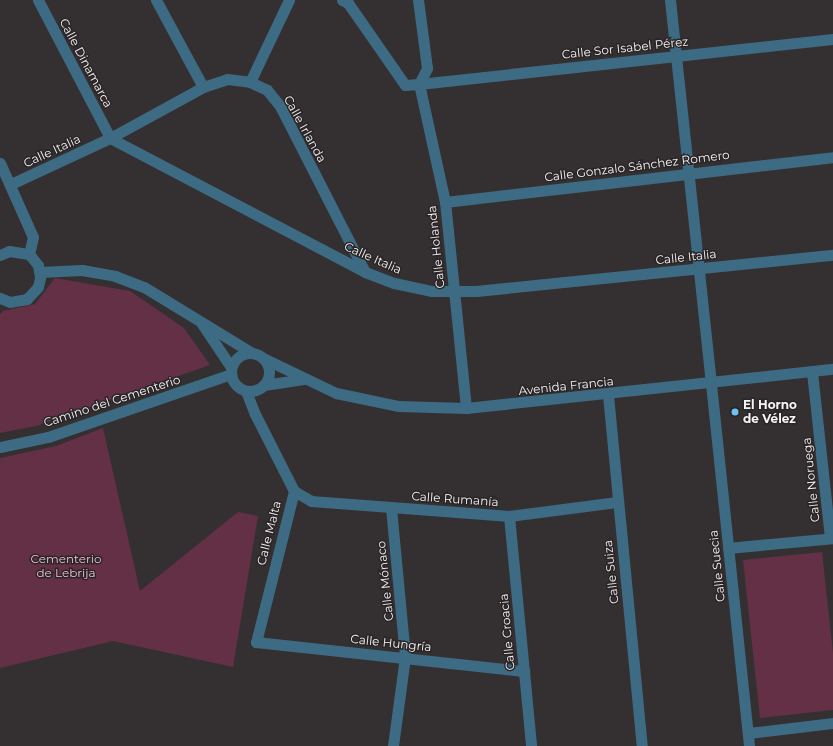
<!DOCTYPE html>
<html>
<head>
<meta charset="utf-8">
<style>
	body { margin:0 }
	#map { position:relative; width:833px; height:746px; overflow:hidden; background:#343031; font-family:Montserrat,sans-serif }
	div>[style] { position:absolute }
	.green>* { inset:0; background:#633045 }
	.pedestrian>* { height:11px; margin:-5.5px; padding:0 5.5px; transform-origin:5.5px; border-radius:5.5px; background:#3d6b83 }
	.minor>* { height:11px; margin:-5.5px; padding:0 5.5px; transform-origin:5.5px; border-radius:5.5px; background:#3d6b83 }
	.tertiary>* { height:11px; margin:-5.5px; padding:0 5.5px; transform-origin:5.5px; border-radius:5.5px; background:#3d6b83 }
	.tertiary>.ring { margin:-5.5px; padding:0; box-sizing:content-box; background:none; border:11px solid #3d6b83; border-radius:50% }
	.dots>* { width:11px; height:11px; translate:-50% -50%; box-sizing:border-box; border:2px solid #2a2628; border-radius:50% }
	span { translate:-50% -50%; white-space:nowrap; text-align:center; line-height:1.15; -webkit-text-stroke:3px #2a2628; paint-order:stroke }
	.street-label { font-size:12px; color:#f6f3f4 }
	.poi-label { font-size:12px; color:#f6f3f4; font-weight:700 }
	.left { translate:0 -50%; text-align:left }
	.park-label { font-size:12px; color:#f5bfd2 }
</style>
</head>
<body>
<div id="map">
	<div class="green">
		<i style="clip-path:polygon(55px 278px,130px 291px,184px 328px,210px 365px,36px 426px,0 433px,0 314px,3px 311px,35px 304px)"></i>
		<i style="clip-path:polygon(103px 428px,140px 591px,238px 512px,258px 516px,233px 667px,113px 641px,0 668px,0 458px,56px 446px)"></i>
		<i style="clip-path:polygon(822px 552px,833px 653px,833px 710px,760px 718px,743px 560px)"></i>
	</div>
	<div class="pedestrian">
		<i style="left:670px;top:0;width:386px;rotate:83.9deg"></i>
		<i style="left:250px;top:82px;width:91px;rotate:-64.6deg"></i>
	</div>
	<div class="minor">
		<i style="left:38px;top:0;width:156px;rotate:62.4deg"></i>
		<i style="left:110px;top:138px;width:106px;rotate:-28.7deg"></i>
		<i style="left:203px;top:87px;width:25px;rotate:-18deg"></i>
		<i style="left:227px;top:79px;width:23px;rotate:7deg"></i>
		<i style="left:250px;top:82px;width:19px;rotate:25deg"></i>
		<i style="left:267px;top:90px;width:21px;rotate:51deg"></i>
		<i style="left:280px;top:106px;width:186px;rotate:62.9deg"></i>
		<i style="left:156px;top:0;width:99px;rotate:61.6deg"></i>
		<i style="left:342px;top:0;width:7px;rotate:27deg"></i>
		<i style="left:348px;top:3px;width:100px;rotate:55.2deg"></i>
		<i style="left:405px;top:85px;width:14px;rotate:-4deg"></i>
		<i style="left:419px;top:84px;width:18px;rotate:-63deg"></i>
		<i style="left:427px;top:68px;width:69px;rotate:-97.5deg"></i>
		<i style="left:11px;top:184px;width:109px;rotate:-24.9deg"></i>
		<i style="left:110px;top:138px;width:288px;rotate:27.7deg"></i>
		<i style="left:365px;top:272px;width:31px;rotate:21deg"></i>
		<i style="left:394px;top:283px;width:39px;rotate:12deg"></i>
		<i style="left:432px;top:291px;width:44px"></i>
		<i style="left:476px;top:291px;width:359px;rotate:-5.8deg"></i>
		<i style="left:445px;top:202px;width:391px;rotate:-6.6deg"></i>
		<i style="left:812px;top:372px;width:167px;rotate:83.8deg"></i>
		<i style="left:711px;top:384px;width:364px;rotate:84deg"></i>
		<i style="left:246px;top:391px;width:25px;rotate:69deg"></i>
		<i style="left:255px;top:414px;width:86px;rotate:63.1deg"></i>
		<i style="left:294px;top:491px;width:156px;rotate:104.1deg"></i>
		<i style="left:256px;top:642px;width:270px;rotate:6.2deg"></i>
		<i style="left:608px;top:395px;width:353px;rotate:84.5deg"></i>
		<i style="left:466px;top:408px;width:207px;rotate:-95.8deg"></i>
		<i style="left:445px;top:202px;width:121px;rotate:-102.4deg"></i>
		<i style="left:419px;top:84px;width:416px;rotate:-6.2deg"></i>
		<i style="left:0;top:447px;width:49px;rotate:-11.8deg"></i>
		<i style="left:48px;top:437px;width:194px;rotate:-19deg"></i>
		<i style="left:294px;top:491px;width:20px;rotate:30deg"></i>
		<i style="left:311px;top:501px;width:199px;rotate:4.3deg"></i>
		<i style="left:509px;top:516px;width:109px;rotate:-7.4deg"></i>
		<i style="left:391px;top:508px;width:150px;rotate:84.6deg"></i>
		<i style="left:405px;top:657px;width:90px;rotate:97.7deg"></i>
		<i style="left:509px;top:516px;width:231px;rotate:84.5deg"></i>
		<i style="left:728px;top:548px;width:105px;rotate:-5.4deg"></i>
		<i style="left:748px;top:733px;width:86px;rotate:-6.7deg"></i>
	</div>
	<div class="tertiary">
		<i style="left:0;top:163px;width:81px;rotate:66deg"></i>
		<i style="left:33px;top:237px;width:17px;rotate:103deg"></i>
		<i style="left:0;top:255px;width:10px;rotate:-24deg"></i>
		<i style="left:9px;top:251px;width:20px;rotate:9deg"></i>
		<i style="left:29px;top:254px;width:14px;rotate:51deg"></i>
		<i style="left:38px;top:265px;width:13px;rotate:81deg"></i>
		<i style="left:40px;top:278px;width:9px;rotate:103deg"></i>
		<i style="left:38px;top:287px;width:16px;rotate:133deg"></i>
		<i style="left:27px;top:299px;width:17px;rotate:170deg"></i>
		<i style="left:10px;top:302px;width:11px;rotate:-158deg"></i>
		<i style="left:40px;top:272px;width:42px;rotate:-2.7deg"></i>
		<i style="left:82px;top:270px;width:34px;rotate:10deg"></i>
		<i style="left:115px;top:276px;width:31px;rotate:21deg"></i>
		<i style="left:144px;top:287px;width:127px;rotate:31.4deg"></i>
		<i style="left:202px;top:324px;width:52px;rotate:56deg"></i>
		<i class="ring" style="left:231px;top:353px;width:27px;height:27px"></i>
		<i style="left:265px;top:359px;width:79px;rotate:25.6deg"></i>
		<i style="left:336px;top:393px;width:63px;rotate:11.8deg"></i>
		<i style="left:398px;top:406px;width:68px;rotate:1.7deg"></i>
		<i style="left:466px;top:408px;width:369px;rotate:-6.1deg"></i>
		<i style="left:264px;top:385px;width:40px;rotate:-8.5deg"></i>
	</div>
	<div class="dots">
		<i style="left:735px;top:412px;background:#6ac3f1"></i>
	</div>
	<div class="street-label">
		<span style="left:625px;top:48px;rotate:-6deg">Calle Sor Isabel Pérez</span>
		<span style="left:86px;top:63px;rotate:62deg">Calle Dinamarca</span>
		<span style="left:305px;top:129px;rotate:61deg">Calle Irlanda</span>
		<span style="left:52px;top:151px;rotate:-25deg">Calle Italia</span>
		<span style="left:637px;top:166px;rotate:-7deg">Calle Gonzalo Sánchez Romero</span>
		<span style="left:436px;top:247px;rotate:-96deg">Calle Holanda</span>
		<span style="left:686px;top:257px;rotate:-6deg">Calle Italia</span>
		<span style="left:373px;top:258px;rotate:24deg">Calle Italia</span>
		<span style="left:566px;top:386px;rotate:-6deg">Avenida Francia</span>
		<span style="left:112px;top:401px;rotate:-18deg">Camino del Cementerio</span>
		<span style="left:811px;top:480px;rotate:-96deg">Calle Noruega</span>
		<span style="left:455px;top:499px;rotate:4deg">Calle Rumanía</span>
		<span style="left:269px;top:533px;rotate:-76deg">Calle Malta</span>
		<span style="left:717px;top:566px;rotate:-96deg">Calle Suecia</span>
		<span style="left:611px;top:572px;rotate:-96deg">Calle Suiza</span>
		<span style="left:385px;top:581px;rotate:-96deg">Calle Mónaco</span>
		<span style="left:507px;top:632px;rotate:-95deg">Calle Croacia</span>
		<span style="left:391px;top:643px;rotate:6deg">Calle Hungría</span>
	</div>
	<div class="poi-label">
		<span class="left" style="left:743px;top:412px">El Horno<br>de Vélez</span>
	</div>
	<div class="park-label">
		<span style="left:66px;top:566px">Cementerio<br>de Lebrija</span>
	</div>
</div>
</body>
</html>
